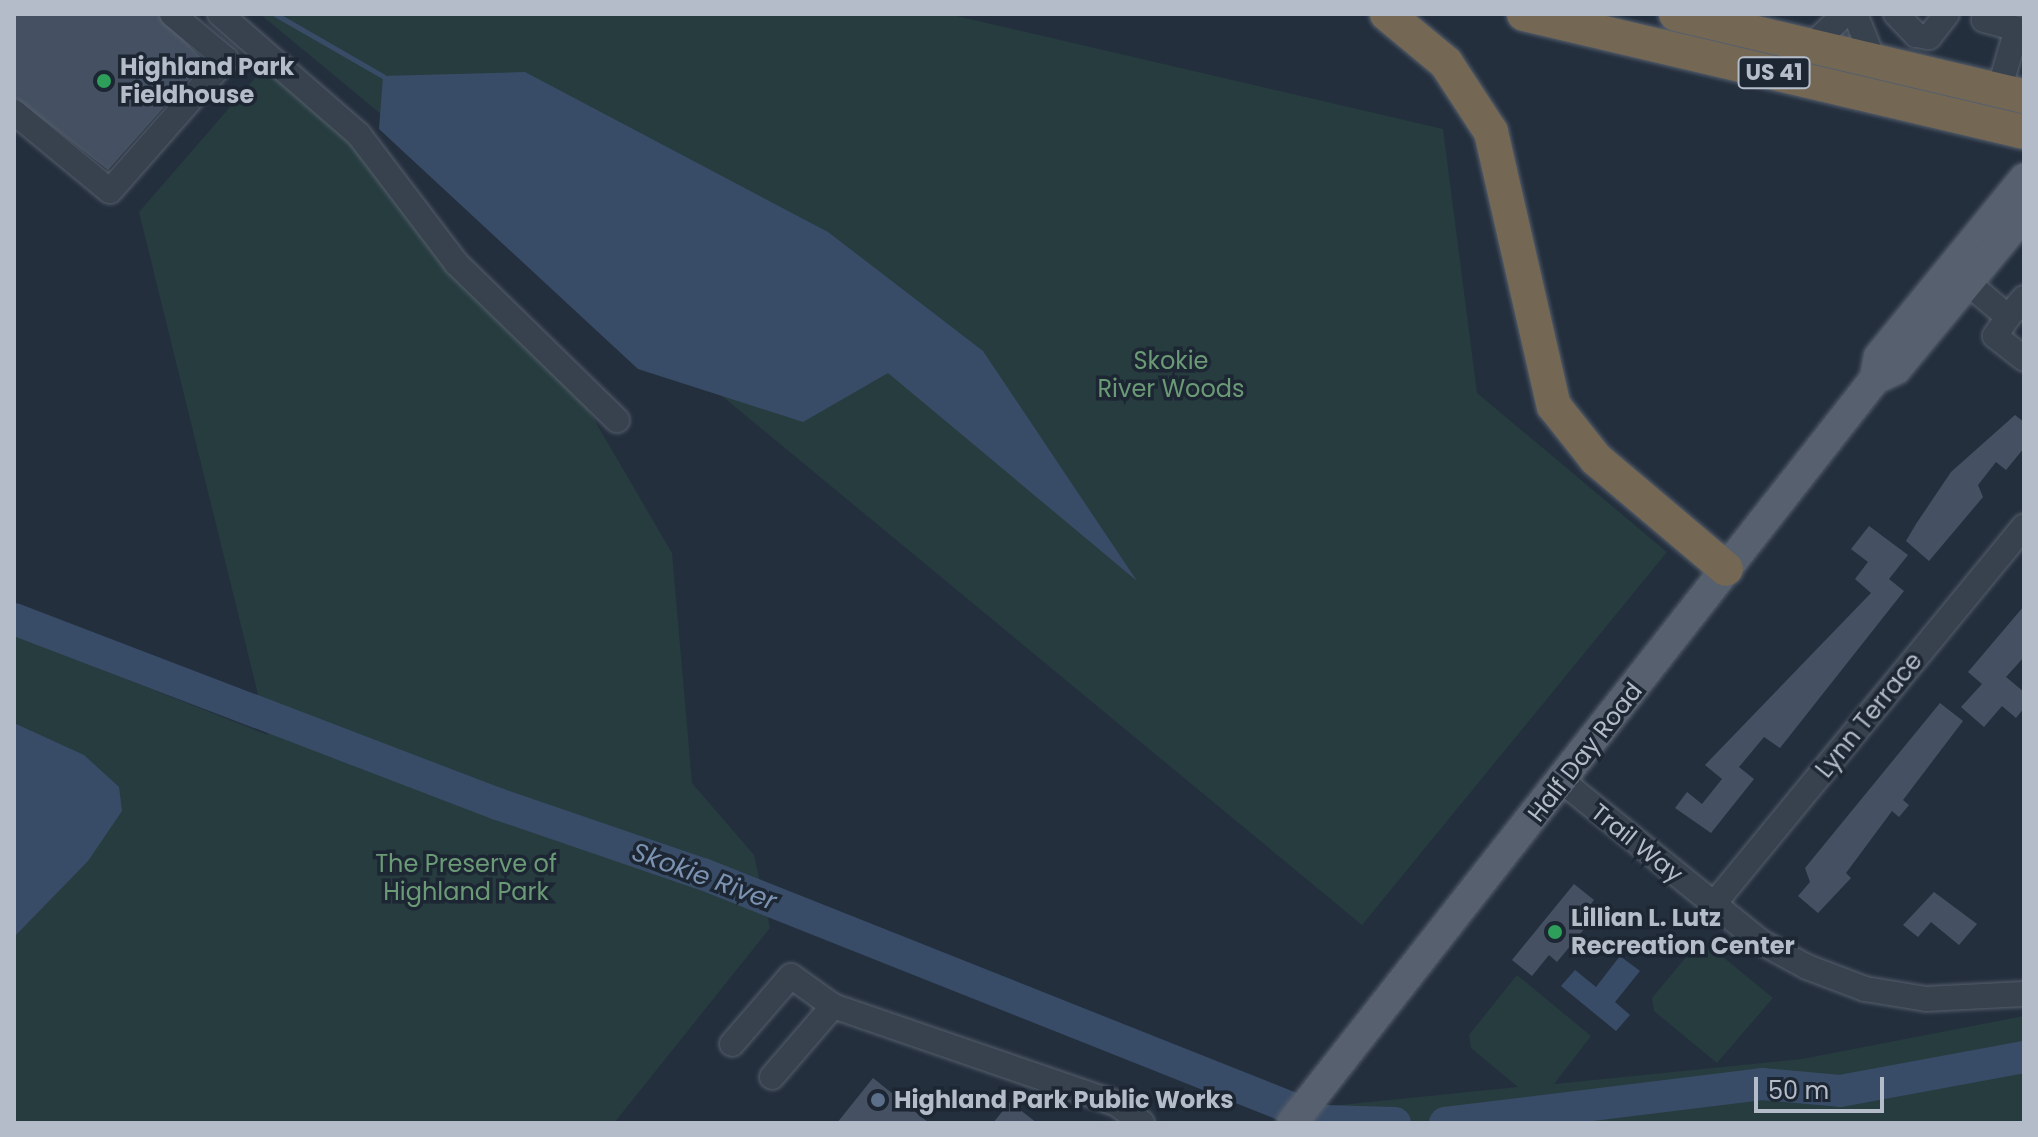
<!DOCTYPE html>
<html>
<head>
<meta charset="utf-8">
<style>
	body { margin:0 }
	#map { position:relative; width:2038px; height:1137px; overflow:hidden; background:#242f3e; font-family:Poppins,sans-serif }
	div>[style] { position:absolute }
	.green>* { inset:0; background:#263c3f }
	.water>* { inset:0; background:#394c67 }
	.stream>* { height:5px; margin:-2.5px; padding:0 2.5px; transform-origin:2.5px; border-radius:2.5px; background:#394c67 }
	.river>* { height:32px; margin:-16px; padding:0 16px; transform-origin:16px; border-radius:16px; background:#394c67 }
	.building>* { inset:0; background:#455162 }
	.roads { filter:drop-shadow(0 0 2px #565f6c) drop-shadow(0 0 2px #565f6c) }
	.minor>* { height:24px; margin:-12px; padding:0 12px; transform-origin:12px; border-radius:12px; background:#38414e }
	.major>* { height:30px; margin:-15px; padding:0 15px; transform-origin:15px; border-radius:15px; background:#56606e }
	.highway>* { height:34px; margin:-17px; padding:0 17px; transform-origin:17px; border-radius:17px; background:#746855 }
	.dots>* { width:22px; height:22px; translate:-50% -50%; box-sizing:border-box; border:4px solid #1d2633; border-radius:50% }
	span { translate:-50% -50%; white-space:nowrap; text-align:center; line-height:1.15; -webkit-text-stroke:7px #1d2633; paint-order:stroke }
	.shield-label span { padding:2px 6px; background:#1d2633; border:2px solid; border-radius:6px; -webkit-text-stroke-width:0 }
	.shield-label { font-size:22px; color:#b4bcc9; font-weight:700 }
	.poi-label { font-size:24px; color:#b4bcc9; font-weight:700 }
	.left { translate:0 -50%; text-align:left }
	.park-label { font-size:24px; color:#6b9a76 }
	.street-label { font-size:24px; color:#b4bcc9 }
	.water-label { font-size:26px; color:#7c92b1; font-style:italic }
	.frame { position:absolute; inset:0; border:16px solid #b4bcc9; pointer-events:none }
	.scale { position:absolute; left:1754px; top:1077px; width:130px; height:36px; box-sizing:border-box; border:4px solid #b4bcc9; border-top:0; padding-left:10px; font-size:24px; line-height:28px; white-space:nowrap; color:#b4bcc9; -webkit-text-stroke:6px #1d2633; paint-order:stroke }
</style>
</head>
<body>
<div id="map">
	<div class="green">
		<i style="clip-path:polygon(260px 14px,948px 14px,1443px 129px,1477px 393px,1667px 552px,1362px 925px)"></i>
		<i style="clip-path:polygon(275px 55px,561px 363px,672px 553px,692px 783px,754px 855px,770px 928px,614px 1123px,14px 1123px,14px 635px,268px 735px,139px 212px)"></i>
		<i style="clip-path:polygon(1701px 939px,1773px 998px,1717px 1063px,1654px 1011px,1652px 998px)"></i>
		<i style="clip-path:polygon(1517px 975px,1591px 1036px,1554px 1084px,1802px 1059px,2024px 1016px,2024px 1123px,1317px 1123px,1330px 1106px,1518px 1087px,1471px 1048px,1469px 1035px)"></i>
	</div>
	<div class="water">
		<i style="clip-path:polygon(525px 72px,828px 232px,983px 351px,1137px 581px,888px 373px,803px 422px,638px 369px,379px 129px,383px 76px)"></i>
		<i style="clip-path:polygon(14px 723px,84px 755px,119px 787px,122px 811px,88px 861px,14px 937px)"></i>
		<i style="clip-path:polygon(1620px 956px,1640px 971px,1615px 1002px,1630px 1015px,1616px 1031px,1561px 986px,1575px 970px,1596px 987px)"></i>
	</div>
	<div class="stream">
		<i style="left:275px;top:14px;width:125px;rotate:29.9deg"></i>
	</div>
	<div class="river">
		<i style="left:14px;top:619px;width:518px;rotate:20.92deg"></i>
		<i style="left:498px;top:804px;width:217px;rotate:18.9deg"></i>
		<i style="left:703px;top:874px;width:668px;rotate:21.69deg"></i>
		<i style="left:1324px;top:1121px;width:71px;rotate:1.6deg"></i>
		<i style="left:1445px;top:1123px;width:319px;rotate:-7deg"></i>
		<i style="left:1762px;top:1084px;width:78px;rotate:5.1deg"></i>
		<i style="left:1840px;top:1091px;width:187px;rotate:-10.5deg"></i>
	</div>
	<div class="building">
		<i style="clip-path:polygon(14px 14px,157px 14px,205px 61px,108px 170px,14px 97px)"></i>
		<i style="clip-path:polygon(2015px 415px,2024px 422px,2024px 448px,2006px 470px,1996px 462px,1978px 485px,1983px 497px,1929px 561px,1906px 541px,1916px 524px,1951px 472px)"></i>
		<i style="clip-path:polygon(1869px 526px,1908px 555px,1889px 579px,1904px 591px,1780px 748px,1764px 737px,1739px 767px,1754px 779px,1711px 833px,1675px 808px,1687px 792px,1702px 804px,1722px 779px,1705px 765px,1871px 593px,1855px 579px,1868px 562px,1851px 549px)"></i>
		<i style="clip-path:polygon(2024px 606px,2024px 657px,2006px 677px,2024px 692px,2024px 708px,2016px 718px,2002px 706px,1984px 727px,1961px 707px,1982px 684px,1968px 672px)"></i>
		<i style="clip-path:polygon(1940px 703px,1963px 721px,1903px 800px,1909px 805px,1899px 817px,1892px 811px,1846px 873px,1851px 878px,1818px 913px,1798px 896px,1810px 882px,1805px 868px)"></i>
		<i style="clip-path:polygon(1574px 884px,1594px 900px,1577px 921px,1585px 928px,1557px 962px,1549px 955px,1532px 976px,1512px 960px)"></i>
		<i style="clip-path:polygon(1934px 892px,1977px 924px,1959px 945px,1931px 922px,1918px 937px,1903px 925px)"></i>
		<i style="clip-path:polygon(873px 1078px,929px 1123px,837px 1123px)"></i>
		<i style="clip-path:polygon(1010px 1102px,1037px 1123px,993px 1123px)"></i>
	</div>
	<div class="roads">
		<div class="minor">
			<i style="left:220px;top:14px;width:184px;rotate:41deg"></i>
			<i style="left:359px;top:135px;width:161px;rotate:52.8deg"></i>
			<i style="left:456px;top:263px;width:225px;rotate:44.3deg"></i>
			<i style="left:1855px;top:14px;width:51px;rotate:68deg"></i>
			<i style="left:1896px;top:14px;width:29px;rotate:46deg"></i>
			<i style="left:1916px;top:35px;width:13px;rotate:9deg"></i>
			<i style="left:1929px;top:37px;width:29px;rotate:-52deg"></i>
			<i style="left:1986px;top:14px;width:6px;rotate:108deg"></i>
			<i style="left:1984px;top:20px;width:34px;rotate:15deg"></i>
			<i style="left:2017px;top:29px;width:64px;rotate:106.4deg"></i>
			<i style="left:1811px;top:46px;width:47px;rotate:-43.3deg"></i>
			<i style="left:14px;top:112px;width:124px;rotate:39.5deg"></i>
			<i style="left:110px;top:191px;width:176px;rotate:-48.7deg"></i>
			<i style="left:226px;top:59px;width:70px;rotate:-140.2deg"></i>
			<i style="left:1968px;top:283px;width:52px;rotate:40.4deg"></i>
			<i style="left:2008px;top:317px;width:25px;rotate:-50deg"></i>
			<i style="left:2008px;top:317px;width:23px;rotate:124deg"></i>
			<i style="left:1995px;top:336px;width:37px;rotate:38deg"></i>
			<i style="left:1562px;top:781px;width:256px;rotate:39deg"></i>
			<i style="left:1761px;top:942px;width:52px;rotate:28.5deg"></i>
			<i style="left:1807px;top:967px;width:62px;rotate:20.8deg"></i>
			<i style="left:1865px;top:989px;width:62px;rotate:9.3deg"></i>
			<i style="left:1926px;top:999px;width:98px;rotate:-2.9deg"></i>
			<i style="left:1713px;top:905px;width:490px;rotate:-50.6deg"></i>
			<i style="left:732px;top:1044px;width:90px;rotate:-49.1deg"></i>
			<i style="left:791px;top:976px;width:52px;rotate:35.5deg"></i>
			<i style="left:833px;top:1006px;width:300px;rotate:19deg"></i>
			<i style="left:1117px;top:1104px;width:31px;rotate:37deg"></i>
			<i style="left:772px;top:1077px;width:94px;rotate:-49.3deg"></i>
		</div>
		<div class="major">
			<i style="left:1875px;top:379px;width:22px;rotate:-80deg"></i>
			<i style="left:1879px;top:357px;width:230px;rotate:-50.8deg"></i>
			<i style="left:1292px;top:1123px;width:945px;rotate:-51.92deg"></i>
			<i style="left:1875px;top:379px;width:23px;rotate:-25deg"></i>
			<i style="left:1896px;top:369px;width:201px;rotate:-50.4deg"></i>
		</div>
		<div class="highway">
			<i style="left:1387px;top:14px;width:77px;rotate:39.7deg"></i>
			<i style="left:1446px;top:63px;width:82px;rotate:56.9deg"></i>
			<i style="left:1491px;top:132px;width:281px;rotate:77.1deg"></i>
			<i style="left:1554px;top:406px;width:68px;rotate:51.6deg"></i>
			<i style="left:1596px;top:459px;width:170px;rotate:40.2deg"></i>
			<i style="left:1524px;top:14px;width:514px;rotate:13.28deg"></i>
			<i style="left:1676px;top:14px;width:358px;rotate:13.3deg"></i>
		</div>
	</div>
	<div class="dots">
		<i style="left:104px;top:81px;background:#2e9e5b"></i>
		<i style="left:1555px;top:932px;background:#2e9e5b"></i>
		<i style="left:878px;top:1100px;background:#5c6f8a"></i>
	</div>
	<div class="shield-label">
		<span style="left:1774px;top:73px">US 41</span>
	</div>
	<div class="poi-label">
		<span class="left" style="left:120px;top:81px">Highland Park<br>Fieldhouse</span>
		<span class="left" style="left:1571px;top:932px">Lillian L. Lutz<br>Recreation Center</span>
		<span class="left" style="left:894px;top:1100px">Highland Park Public Works</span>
	</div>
	<div class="park-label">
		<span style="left:1171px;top:375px">Skokie<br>River Woods</span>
		<span style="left:466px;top:878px">The Preserve of<br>Highland Park</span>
	</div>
	<div class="street-label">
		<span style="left:1869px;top:715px;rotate:-51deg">Lynn Terrace</span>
		<span style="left:1585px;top:752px;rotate:-52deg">Half Day Road</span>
		<span style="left:1637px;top:843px;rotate:39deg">Trail Way</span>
	</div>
	<div class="water-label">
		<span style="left:704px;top:877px;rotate:20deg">Skokie River</span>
	</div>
	<div class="frame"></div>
	<div class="scale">50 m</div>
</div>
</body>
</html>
